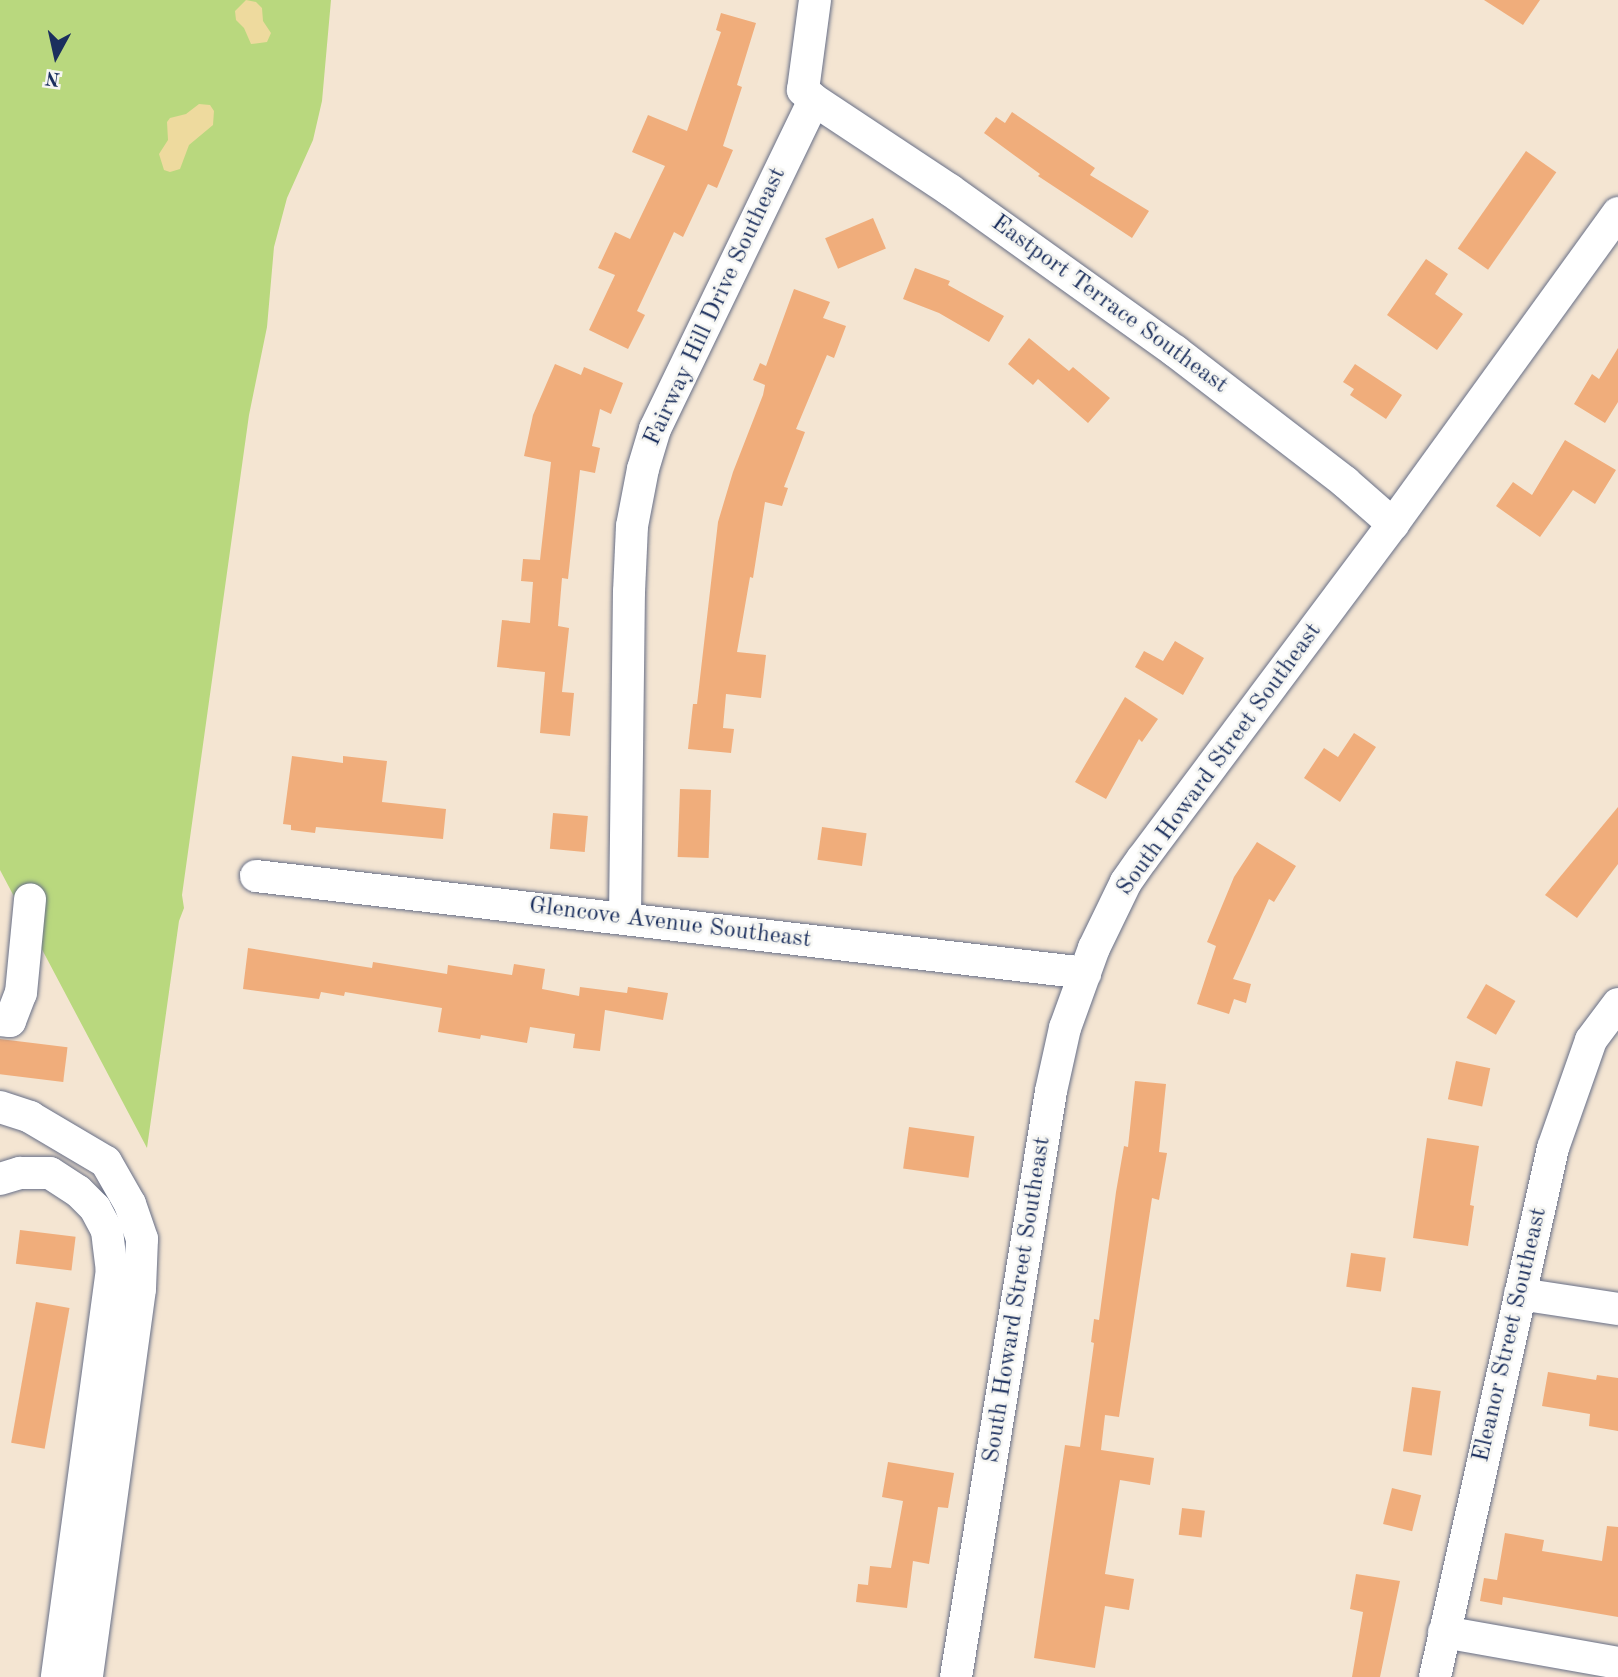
<!DOCTYPE html>
<html>
<head>
<meta charset="utf-8">
<style>
	body { margin:0 }
	#map { position:relative; width:1618px; height:1677px; overflow:hidden; background:#f4e5d2; font-family:"Old Standard TT",serif }
	div>[style] { position:absolute }
	.green>* { inset:0; background:#b9d87e }
	.sand>* { inset:0; background:#eeda9e }
	.building>* { inset:0; background:#f0ad7b; transform-origin:0 0 }
	.roads { filter:drop-shadow(0 0 2px #676f87) drop-shadow(0 0 2px #676f87) }
	.minor>* { height:32px; margin:-16px; padding:0 16px; transform-origin:16px; border-radius:16px; background:#fff }
	span { translate:-50% -50%; white-space:nowrap; text-align:center; line-height:1.15; -webkit-text-stroke:5px #f6f6f2; paint-order:stroke }
	.street-label { font-size:24px; color:#1b2f5e }
	.north { position:absolute; left:21px; top:21px; width:70px; height:70px; -webkit-text-stroke:5px #f6f6f2; paint-order:stroke; rotate:188deg; font-size:19px; font-weight:700; line-height:28px; text-align:center; color:#1b2f5e }
	.north::after { content:''; display:block; margin:auto; width:24px; height:32px; background:#1b2f5e; clip-path:polygon(50% 0,100% 100%,50% 72%,0 100%) }
</style>
</head>
<body>
<div id="map">
	<div class="green">
		<i style="clip-path:polygon(0 0,331px 0,322px 101px,313px 140px,287px 198px,274px 247px,267px 327px,249px 415px,182px 895px,184px 908px,179px 921px,147px 1148px,0 870px)"></i>
	</div>
	<div class="sand">
		<i style="clip-path:polygon(246px 0,256px 2px,262px 8px,263px 21px,271px 33px,267px 42px,251px 44px,244px 28px,236px 20px,235px 11px)"></i>
		<i style="clip-path:polygon(199px 104px,210px 105px,214px 111px,213px 125px,189px 145px,180px 169px,170px 172px,164px 170px,159px 154px,168px 140px,167px 122px,170px 118px,186px 114px)"></i>
	</div>
	<div class="building">
		<i style="clip-path:polygon(1484px 0,1540px 0,1523px 25px)"></i>
		<i style="clip-path:polygon(721px 13px,756px 23px,737px 85px,742px 87px,723px 146px,733px 150px,717px 188px,708px 184px,683px 237px,674px 232px,637px 311px,645px 315px,628px 349px,589px 330px,615px 275px,598px 268px,615px 232px,630px 239px,665px 166px,632px 152px,648px 115px,687px 131px,721px 32px,716px 30px)"></i>
		<i style="clip-path:polygon(1012px 112px,1095px 168px,1090px 175px,1149px 211px,1132px 238px,1038px 176px,1040px 174px,984px 133px,996px 117px,1005px 123px)"></i>
		<i style="left:1526px;top:151px;width:37px;height:119px;rotate:35deg"></i>
		<i style="left:873px;top:218px;width:33px;height:52px;rotate:67deg"></i>
		<i style="clip-path:polygon(1426px 259px,1448px 274px,1435px 294px,1463px 314px,1437px 350px,1387px 315px)"></i>
		<i style="clip-path:polygon(915px 268px,950px 281px,948px 285px,1004px 316px,989px 342px,939px 313px,903px 299px)"></i>
		<i style="clip-path:polygon(794px 289px,830px 302px,823px 318px,846px 326px,834px 358px,827px 355px,796px 429px,805px 432px,784px 487px,788px 488px,782px 506px,765px 502px,753px 578px,750px 577px,737px 652px,766px 655px,761px 698px,726px 694px,723px 728px,734px 729px,731px 753px,688px 749px,693px 704px,697px 704px,718px 522px,733px 472px,763px 395px,765px 385px,753px 380px,760px 363px,766px 366px)"></i>
		<i style="clip-path:polygon(1029px 338px,1069px 371px,1073px 367px,1110px 398px,1088px 423px,1038px 379px,1033px 385px,1008px 364px)"></i>
		<i style="clip-path:polygon(1618px 348px,1618px 402px,1605px 423px,1574px 404px,1592px 374px,1599px 379px)"></i>
		<i style="clip-path:polygon(555px 364px,581px 375px,584px 367px,623px 383px,611px 414px,600px 409px,592px 446px,600px 448px,595px 473px,580px 470px,568px 579px,562px 578px,558px 626px,569px 628px,562px 692px,574px 693px,570px 736px,540px 733px,545px 672px,497px 667px,502px 620px,530px 623px,533px 582px,521px 581px,523px 559px,540px 560px,551px 462px,524px 456px,533px 415px)"></i>
		<i style="clip-path:polygon(1355px 364px,1402px 395px,1386px 419px,1350px 395px,1354px 389px,1343px 382px)"></i>
		<i style="clip-path:polygon(1565px 440px,1616px 470px,1595px 504px,1573px 490px,1540px 537px,1496px 506px,1513px 482px,1532px 495px)"></i>
		<i style="clip-path:polygon(1175px 641px,1204px 658px,1183px 695px,1135px 667px,1144px 651px,1163px 661px)"></i>
		<i style="clip-path:polygon(1125px 697px,1158px 719px,1142px 742px,1139px 739px,1106px 799px,1075px 782px)"></i>
		<i style="clip-path:polygon(1354px 733px,1376px 747px,1340px 802px,1304px 778px,1324px 748px,1338px 757px)"></i>
		<i style="clip-path:polygon(292px 756px,343px 763px,343px 756px,387px 761px,382px 802px,446px 809px,443px 839px,316px 827px,315px 833px,291px 830px,291px 825px,283px 824px)"></i>
		<i style="left:680px;top:789px;width:31px;height:68px;rotate:2deg"></i>
		<i style="clip-path:polygon(1618px 807px,1618px 864px,1577px 918px,1545px 895px)"></i>
		<i style="left:553px;top:813px;width:35px;height:36px;rotate:5deg"></i>
		<i style="left:822px;top:827px;width:45px;height:33px;rotate:8deg"></i>
		<i style="clip-path:polygon(1257px 842px,1296px 866px,1274px 902px,1269px 899px,1233px 979px,1251px 984px,1246px 1003px,1234px 999px,1229px 1014px,1197px 1004px,1216px 946px,1207px 942px,1234px 877px)"></i>
		<i style="clip-path:polygon(248px 948px,372px 968px,373px 962px,447px 974px,448px 965px,512px 975px,514px 964px,545px 969px,542px 989px,579px 996px,580px 987px,627px 993px,628px 987px,668px 993px,663px 1020px,605px 1010px,600px 1051px,573px 1048px,575px 1034px,530px 1027px,527px 1043px,481px 1035px,480px 1039px,438px 1032px,442px 1008px,345px 992px,344px 996px,321px 992px,319px 999px,243px 989px)"></i>
		<i style="left:1486px;top:984px;width:34px;height:39px;rotate:30deg"></i>
		<i style="left:0;top:1039px;width:68px;height:35px;rotate:7deg"></i>
		<i style="left:1456px;top:1061px;width:35px;height:39px;rotate:12deg"></i>
		<i style="clip-path:polygon(1135px 1081px,1166px 1084px,1159px 1152px,1167px 1153px,1159px 1200px,1152px 1198px,1119px 1417px,1105px 1415px,1101px 1450px,1154px 1458px,1150px 1485px,1120px 1480px,1105px 1574px,1134px 1579px,1129px 1610px,1105px 1606px,1095px 1668px,1034px 1658px,1065px 1445px,1080px 1447px,1094px 1343px,1091px 1342px,1094px 1319px,1099px 1320px,1116px 1192px,1124px 1146px,1128px 1147px)"></i>
		<i style="left:909px;top:1127px;width:66px;height:42px;rotate:8deg"></i>
		<i style="clip-path:polygon(1427px 1138px,1479px 1146px,1470px 1205px,1474px 1206px,1468px 1246px,1413px 1238px)"></i>
		<i style="left:20px;top:1230px;width:56px;height:34px;rotate:7deg"></i>
		<i style="left:1351px;top:1253px;width:35px;height:34px;rotate:8deg"></i>
		<i style="left:36px;top:1302px;width:34px;height:143px;rotate:10deg"></i>
		<i style="clip-path:polygon(1548px 1372px,1596px 1380px,1597px 1375px,1618px 1378px,1618px 1431px,1589px 1426px,1590px 1414px,1542px 1406px)"></i>
		<i style="left:1412px;top:1387px;width:29px;height:65px;rotate:8deg"></i>
		<i style="clip-path:polygon(888px 1462px,954px 1473px,948px 1508px,938px 1507px,929px 1564px,913px 1561px,907px 1608px,856px 1602px,858px 1584px,868px 1585px,870px 1566px,891px 1568px,903px 1501px,882px 1497px)"></i>
		<i style="left:1392px;top:1488px;width:30px;height:37px;rotate:14deg"></i>
		<i style="left:1182px;top:1508px;width:23px;height:27px;rotate:7deg"></i>
		<i style="clip-path:polygon(1607px 1526px,1618px 1527px,1618px 1617px,1503px 1597px,1502px 1605px,1480px 1601px,1484px 1578px,1497px 1580px,1505px 1533px,1544px 1540px,1542px 1551px,1602px 1561px)"></i>
		<i style="clip-path:polygon(1356px 1574px,1400px 1581px,1380px 1677px,1352px 1677px,1363px 1612px,1350px 1609px)"></i>
	</div>
	<div class="roads">
		<div class="minor">
			<i style="left:814px;top:100px;width:163px;rotate:33.5deg"></i>
			<i style="left:950px;top:190px;width:277px;rotate:35.6deg"></i>
			<i style="left:1175px;top:351px;width:215px;rotate:37.6deg"></i>
			<i style="left:1345px;top:482px;width:64px;rotate:41.2deg"></i>
			<i style="left:256px;top:876px;width:835px;rotate:6.67deg"></i>
			<i style="left:625px;top:917px;width:325px;rotate:-89.3deg"></i>
			<i style="left:629px;top:592px;width:66px;rotate:-87.4deg"></i>
			<i style="left:632px;top:526px;width:58px;rotate:-79.1deg"></i>
			<i style="left:643px;top:469px;width:42px;rotate:-73.3deg"></i>
			<i style="left:655px;top:429px;width:365px;rotate:-64.2deg"></i>
			<i style="left:814px;top:100px;width:15px;rotate:-138deg"></i>
			<i style="left:803px;top:90px;width:91px;rotate:-82.4deg"></i>
			<i style="left:0;top:1020px;width:10px;rotate:6deg"></i>
			<i style="left:10px;top:1021px;width:30px;rotate:-69deg"></i>
			<i style="left:21px;top:993px;width:94px;rotate:-84.5deg"></i>
			<i style="left:0;top:1107px;width:32px;rotate:18deg"></i>
			<i style="left:30px;top:1117px;width:88px;rotate:30.6deg"></i>
			<i style="left:106px;top:1162px;width:48px;rotate:60.3deg"></i>
			<i style="left:130px;top:1204px;width:37px;rotate:71deg"></i>
			<i style="left:142px;top:1239px;width:50px;rotate:92.3deg"></i>
			<i style="left:140px;top:1289px;width:392px;rotate:97.8deg"></i>
			<i style="left:0;top:1179px;width:21px;rotate:-17deg"></i>
			<i style="left:20px;top:1173px;width:30px"></i>
			<i style="left:50px;top:1173px;width:33px;rotate:33deg"></i>
			<i style="left:78px;top:1191px;width:24px;rotate:45deg"></i>
			<i style="left:95px;top:1208px;width:26px;rotate:62deg"></i>
			<i style="left:107px;top:1231px;width:38px;rotate:83deg"></i>
			<i style="left:112px;top:1269px;width:412px;rotate:97.7deg"></i>
			<i style="left:1520px;top:1294px;width:99px;rotate:8.7deg"></i>
			<i style="left:1444px;top:1632px;width:177px;rotate:10.1deg"></i>
			<i style="left:956px;top:1677px;width:594px;rotate:-80.79deg"></i>
			<i style="left:1051px;top:1091px;width:65px;rotate:-77.5deg"></i>
			<i style="left:1065px;top:1028px;width:85px;rotate:-70.1deg"></i>
			<i style="left:1094px;top:948px;width:73px;rotate:-64.1deg"></i>
			<i style="left:1126px;top:882px;width:29px;rotate:-55deg"></i>
			<i style="left:1143px;top:858px;width:417px;rotate:-53.2deg"></i>
			<i style="left:1393px;top:524px;width:384px;rotate:-54.1deg"></i>
			<i style="left:1435px;top:1677px;width:542px;rotate:-77.43deg"></i>
			<i style="left:1553px;top:1148px;width:114px;rotate:-70.6deg"></i>
			<i style="left:1591px;top:1040px;width:45px;rotate:-53.1deg"></i>
		</div>
	</div>
	<div class="street-label">
		<span style="left:1109px;top:305px;rotate:36deg">Eastport Terrace Southeast</span>
		<span style="left:716px;top:307px;rotate:-65deg">Fairway Hill Drive Southeast</span>
		<span style="left:1220px;top:760px;rotate:-54deg">South Howard Street Southeast</span>
		<span style="left:670px;top:924px;rotate:7deg">Glencove Avenue Southeast</span>
		<span style="left:1018px;top:1300px;rotate:-81deg">South Howard Street Southeast</span>
		<span style="left:1511px;top:1335px;rotate:-77deg">Eleanor Street Southeast</span>
	</div>
	<div class="north">N</div>
</div>
</body>
</html>
